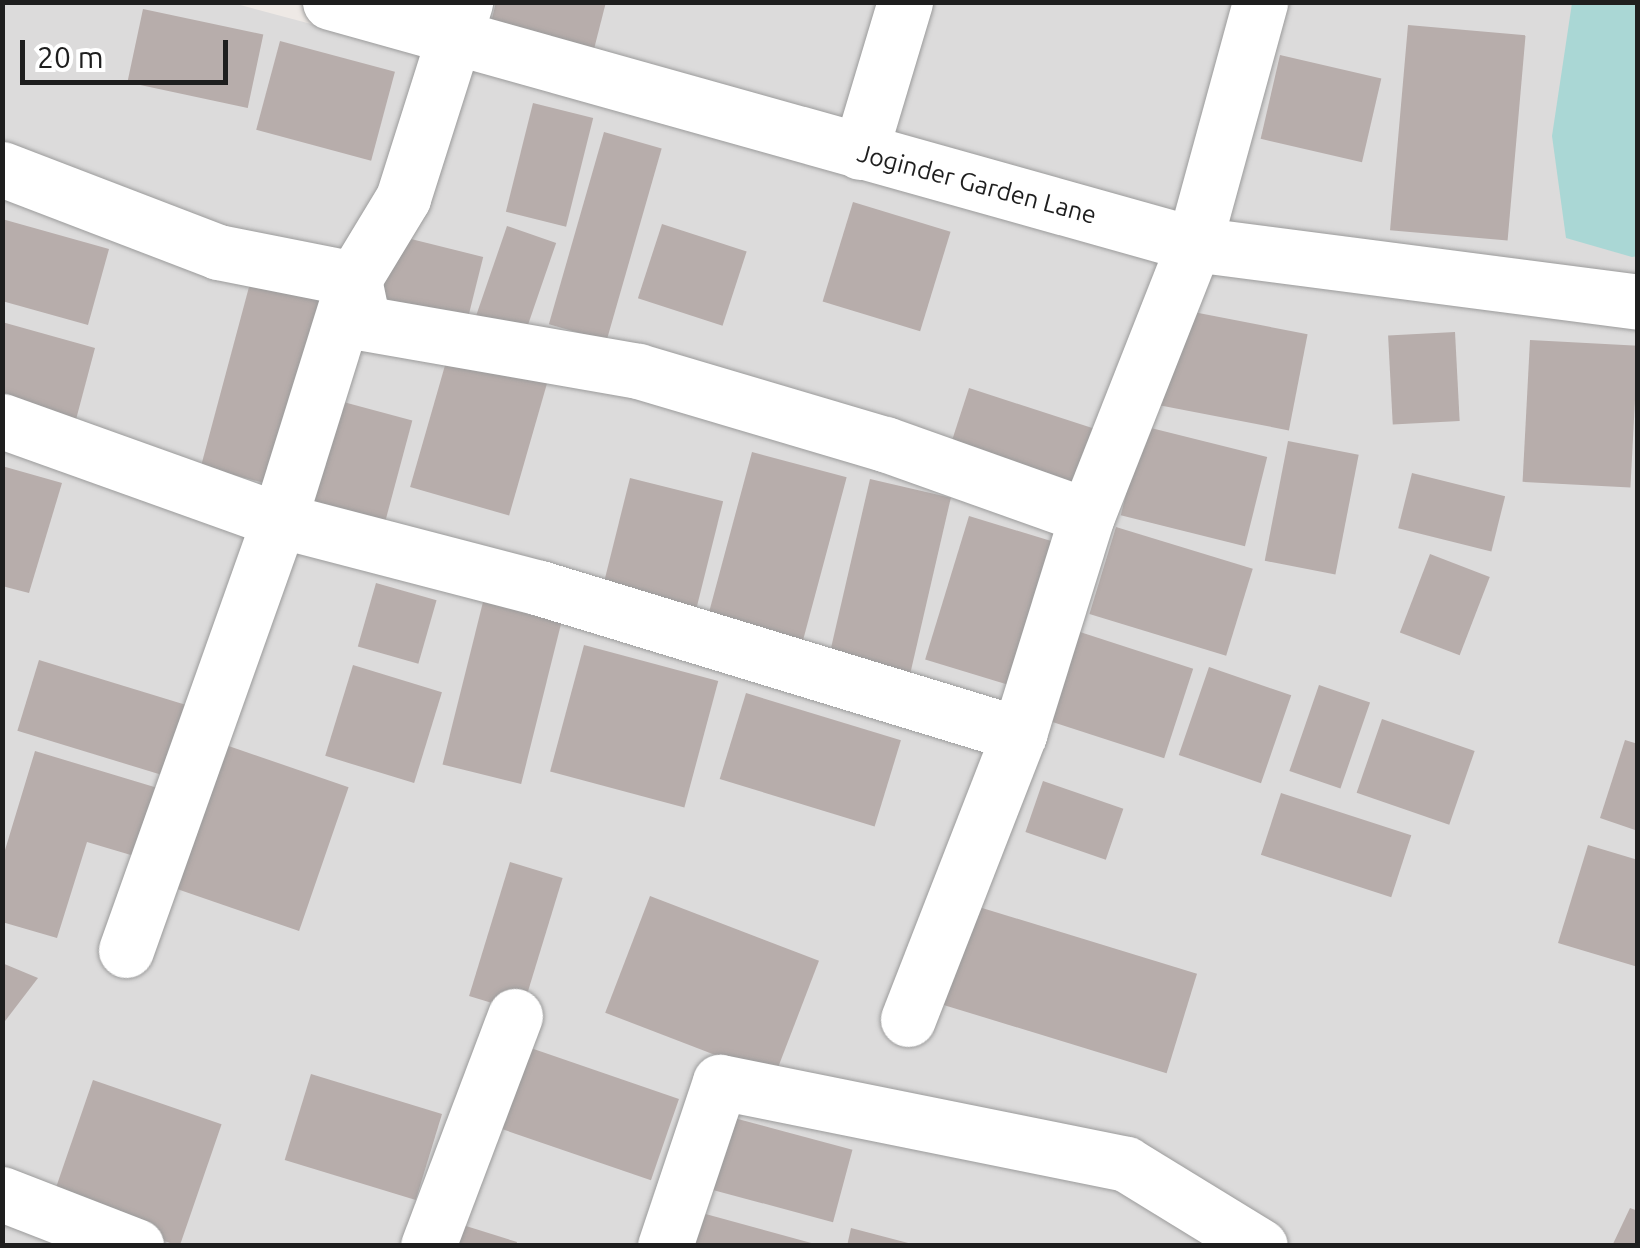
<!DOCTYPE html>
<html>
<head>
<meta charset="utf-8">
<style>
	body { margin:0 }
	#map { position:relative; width:1640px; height:1248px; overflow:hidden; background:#eee9e5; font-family:Ubuntu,sans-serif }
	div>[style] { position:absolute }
	.residential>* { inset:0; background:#dcdbdb }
	.water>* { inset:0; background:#aad7d5 }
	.building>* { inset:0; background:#b7adab; transform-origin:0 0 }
	.roads { filter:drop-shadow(0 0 2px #9b9b9b) drop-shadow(0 0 2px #9b9b9b) }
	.minor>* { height:55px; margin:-27.5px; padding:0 27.5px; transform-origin:27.5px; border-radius:27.5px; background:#fff }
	span { translate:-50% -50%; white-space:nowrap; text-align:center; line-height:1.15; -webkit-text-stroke:10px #fff; paint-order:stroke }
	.street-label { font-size:25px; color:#1e1e1e }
	.frame { position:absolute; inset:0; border:5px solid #1e1e1e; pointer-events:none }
	.scale { position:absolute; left:20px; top:40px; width:208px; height:45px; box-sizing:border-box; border:5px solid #1e1e1e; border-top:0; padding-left:12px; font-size:30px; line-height:35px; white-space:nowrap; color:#1e1e1e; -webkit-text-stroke:8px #fff; paint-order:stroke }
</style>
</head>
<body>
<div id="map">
	<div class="residential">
		<i style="clip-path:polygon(4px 3px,233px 3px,386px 44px,1637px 318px,1637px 1245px,3px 1246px)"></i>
		<i style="clip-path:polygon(355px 3px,1637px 3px,1637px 286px,1208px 233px)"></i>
	</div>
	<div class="water">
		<i style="clip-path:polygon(1572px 3px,1637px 3px,1638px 256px,1632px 257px,1566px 238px,1552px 136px)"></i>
	</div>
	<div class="building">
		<i style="clip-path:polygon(496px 2px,606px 2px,593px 53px,490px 27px)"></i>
		<i style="left:143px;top:9px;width:123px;height:75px;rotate:12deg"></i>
		<i style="left:1408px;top:25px;width:118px;height:206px;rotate:5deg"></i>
		<i style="left:280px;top:41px;width:119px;height:92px;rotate:15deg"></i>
		<i style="left:1280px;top:55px;width:104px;height:86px;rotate:13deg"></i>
		<i style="left:533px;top:103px;width:62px;height:112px;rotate:14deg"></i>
		<i style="left:604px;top:132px;width:60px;height:200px;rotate:16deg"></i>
		<i style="left:853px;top:202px;width:102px;height:104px;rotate:17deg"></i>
		<i style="clip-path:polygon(2px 219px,109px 249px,88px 325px,2px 301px)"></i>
		<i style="left:662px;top:224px;width:89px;height:78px;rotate:18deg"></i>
		<i style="left:507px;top:226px;width:52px;height:96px;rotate:19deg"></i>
		<i style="left:391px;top:234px;width:95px;height:75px;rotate:14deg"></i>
		<i style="left:253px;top:272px;width:79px;height:201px;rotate:15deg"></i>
		<i style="left:1178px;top:309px;width:132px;height:98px;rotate:11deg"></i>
		<i style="clip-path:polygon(2px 322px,95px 348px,74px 427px,2px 407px)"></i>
		<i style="left:1455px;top:332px;width:89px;height:67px;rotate:87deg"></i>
		<i style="left:1530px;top:340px;width:108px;height:142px;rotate:3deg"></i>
		<i style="left:452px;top:341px;width:103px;height:152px;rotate:16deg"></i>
		<i style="left:969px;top:388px;width:132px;height:74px;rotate:18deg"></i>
		<i style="left:336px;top:400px;width:79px;height:104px;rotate:15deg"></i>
		<i style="left:1143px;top:426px;width:128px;height:92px;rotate:14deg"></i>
		<i style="left:1288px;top:441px;width:72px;height:122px;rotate:11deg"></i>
		<i style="left:752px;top:452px;width:98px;height:173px;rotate:15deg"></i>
		<i style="clip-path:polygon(2px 466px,62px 483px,29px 593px,2px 586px)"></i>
		<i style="left:1412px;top:473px;width:96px;height:57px;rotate:14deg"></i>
		<i style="left:630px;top:478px;width:96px;height:111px;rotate:14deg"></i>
		<i style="left:870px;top:479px;width:83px;height:190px;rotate:13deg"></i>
		<i style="left:969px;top:516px;width:91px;height:150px;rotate:17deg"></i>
		<i style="left:1116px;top:527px;width:143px;height:91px;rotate:17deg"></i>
		<i style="left:1430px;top:554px;width:64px;height:84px;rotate:21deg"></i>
		<i style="left:488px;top:582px;width:81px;height:188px;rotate:14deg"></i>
		<i style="left:376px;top:583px;width:63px;height:66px;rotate:16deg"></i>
		<i style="left:1080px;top:632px;width:119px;height:94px;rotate:18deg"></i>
		<i style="left:584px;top:645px;width:139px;height:131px;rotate:15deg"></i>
		<i style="left:39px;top:660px;width:171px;height:74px;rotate:17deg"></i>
		<i style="left:353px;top:665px;width:93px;height:95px;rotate:17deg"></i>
		<i style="left:1209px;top:667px;width:87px;height:93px;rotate:19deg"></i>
		<i style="left:1319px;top:685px;width:54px;height:91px;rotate:19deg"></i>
		<i style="left:746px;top:693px;width:162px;height:90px;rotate:17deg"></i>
		<i style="left:1382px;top:719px;width:98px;height:78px;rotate:19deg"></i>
		<i style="clip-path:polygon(1625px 740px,1638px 744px,1638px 831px,1600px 818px)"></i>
		<i style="left:220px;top:743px;width:136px;height:152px;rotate:19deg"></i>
		<i style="clip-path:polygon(35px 751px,161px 789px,141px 858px,87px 842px,57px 938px,2px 922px,2px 860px)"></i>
		<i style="left:1043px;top:781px;width:85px;height:54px;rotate:19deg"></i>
		<i style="left:1281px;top:793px;width:137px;height:65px;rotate:18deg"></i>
		<i style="clip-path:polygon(1588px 845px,1638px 860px,1638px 967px,1558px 943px)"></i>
		<i style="left:510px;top:862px;width:55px;height:140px;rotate:17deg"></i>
		<i style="left:650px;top:896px;width:181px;height:125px;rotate:21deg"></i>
		<i style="left:956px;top:900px;width:252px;height:104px;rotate:17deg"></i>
		<i style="clip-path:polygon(2px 963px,38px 978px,2px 1025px)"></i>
		<i style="left:522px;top:1045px;width:166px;height:86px;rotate:19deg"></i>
		<i style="left:311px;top:1074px;width:137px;height:90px;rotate:17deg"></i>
		<i style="left:93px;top:1080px;width:136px;height:129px;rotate:19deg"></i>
		<i style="left:723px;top:1115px;width:134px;height:75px;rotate:15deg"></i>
		<i style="clip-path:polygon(1630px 1208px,1638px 1211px,1638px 1246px,1612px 1246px)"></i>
		<i style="clip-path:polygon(691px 1210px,815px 1244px,814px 1246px,682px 1246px)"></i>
		<i style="clip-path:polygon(450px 1221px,517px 1242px,516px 1246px,442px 1246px)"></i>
		<i style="clip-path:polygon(851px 1228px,912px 1244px,912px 1246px,847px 1246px)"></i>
	</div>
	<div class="roads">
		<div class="minor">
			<i style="left:330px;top:2px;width:897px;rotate:15.65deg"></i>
			<i style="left:1194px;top:244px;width:448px;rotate:7.4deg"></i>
			<i style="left:860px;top:152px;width:157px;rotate:-73.3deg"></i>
			<i style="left:2px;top:169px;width:231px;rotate:21deg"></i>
			<i style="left:218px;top:252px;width:139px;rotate:11.2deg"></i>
			<i style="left:354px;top:279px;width:45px;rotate:78.4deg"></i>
			<i style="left:363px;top:323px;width:279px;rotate:9.9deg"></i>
			<i style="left:638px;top:371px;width:258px;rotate:16.5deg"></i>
			<i style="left:885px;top:444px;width:214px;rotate:19.6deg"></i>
			<i style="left:2px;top:421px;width:294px;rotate:19.7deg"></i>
			<i style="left:279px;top:520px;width:270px;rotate:14.6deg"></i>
			<i style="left:540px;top:588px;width:501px;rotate:16.95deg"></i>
			<i style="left:126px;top:950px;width:456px;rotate:-70.4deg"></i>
			<i style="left:279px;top:520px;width:252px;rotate:-72.7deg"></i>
			<i style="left:354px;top:279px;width:95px;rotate:-58.8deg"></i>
			<i style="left:403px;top:198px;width:206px;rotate:-72.4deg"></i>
			<i style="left:908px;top:1019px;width:306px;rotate:-68.7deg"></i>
			<i style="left:1019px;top:734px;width:228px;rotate:-72.7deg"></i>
			<i style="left:1087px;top:516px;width:292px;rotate:-68.5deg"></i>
			<i style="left:1194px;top:244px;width:251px;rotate:-74.7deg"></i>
			<i style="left:2px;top:1194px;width:144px;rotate:21.2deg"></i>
			<i style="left:428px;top:1246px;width:246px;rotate:-69.3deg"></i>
			<i style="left:665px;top:1246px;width:173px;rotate:-71.5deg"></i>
			<i style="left:720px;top:1082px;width:414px;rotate:11.4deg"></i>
			<i style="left:1126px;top:1164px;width:157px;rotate:31.5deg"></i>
		</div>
	</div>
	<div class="street-label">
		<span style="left:977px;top:184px;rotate:15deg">Joginder Garden Lane</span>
	</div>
	<div class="frame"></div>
	<div class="scale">20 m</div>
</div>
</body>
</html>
